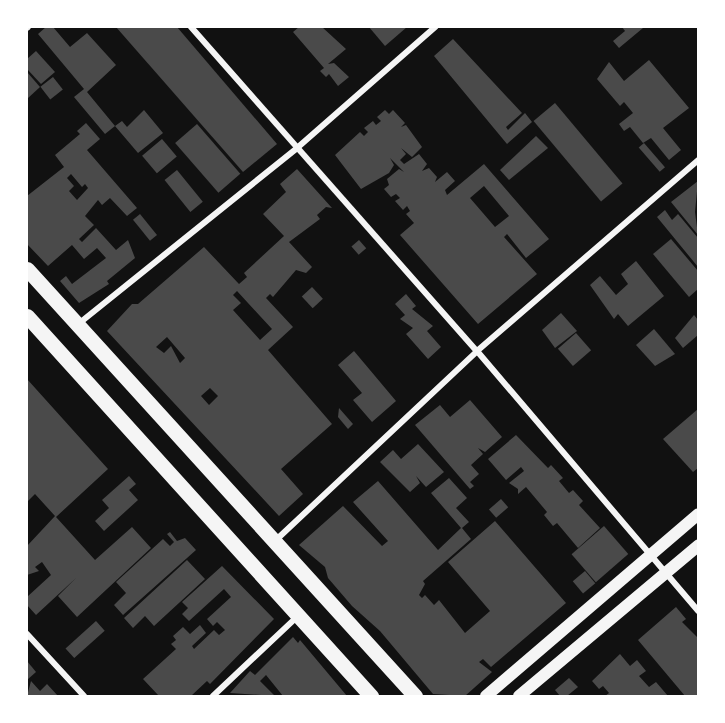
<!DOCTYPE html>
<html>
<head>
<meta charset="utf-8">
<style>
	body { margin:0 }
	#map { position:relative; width:725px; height:723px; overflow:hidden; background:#111; font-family:Spectral,serif }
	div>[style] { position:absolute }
	.building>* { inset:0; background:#4a4a4a; transform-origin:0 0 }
	.minor>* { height:6px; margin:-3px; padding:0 3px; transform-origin:3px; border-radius:3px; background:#f5f5f5 }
	.secondary>* { height:12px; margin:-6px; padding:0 6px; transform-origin:6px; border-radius:6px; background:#f5f5f5 }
	.primary>* { height:15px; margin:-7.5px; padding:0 7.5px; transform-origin:7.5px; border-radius:7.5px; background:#f5f5f5 }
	span { translate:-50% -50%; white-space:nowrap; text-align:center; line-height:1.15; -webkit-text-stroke:4.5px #fff; paint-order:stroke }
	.frame { position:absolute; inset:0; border:28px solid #fff; pointer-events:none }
</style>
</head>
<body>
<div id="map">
	<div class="building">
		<i style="clip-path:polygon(46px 27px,53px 27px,70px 47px,87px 33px,116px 65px,87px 92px,115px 126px,105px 134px,74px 97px,84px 89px,38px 34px)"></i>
		<i style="clip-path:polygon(116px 27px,177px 27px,277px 144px,243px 172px)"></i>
		<i style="clip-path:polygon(299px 27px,322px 27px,346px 49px,328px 64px,334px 63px,349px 77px,338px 86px,329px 74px,326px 77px,320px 71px,324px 68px,293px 32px)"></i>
		<i style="clip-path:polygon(369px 27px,407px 27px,385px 46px)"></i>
		<i style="clip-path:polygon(622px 27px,643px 28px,619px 48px,613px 41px,625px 31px)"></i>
		<i style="clip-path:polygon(453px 39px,522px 113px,506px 127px,508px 130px,525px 113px,532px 122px,507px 144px,434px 56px)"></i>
		<i style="clip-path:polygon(36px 51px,55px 72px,41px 84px,27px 69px,27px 59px)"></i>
		<i style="clip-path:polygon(649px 60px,689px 108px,663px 128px,681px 150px,669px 160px,651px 138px,643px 143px,630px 127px,624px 131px,619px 124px,633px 113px,624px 102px,620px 106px,597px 79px,609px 62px,624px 81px)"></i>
		<i style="clip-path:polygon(27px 72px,40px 87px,27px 99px)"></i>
		<i style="left:53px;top:77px;width:16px;height:16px;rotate:52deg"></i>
		<i style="left:555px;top:103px;width:105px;height:28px;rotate:50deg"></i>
		<i style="clip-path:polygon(144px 110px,163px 133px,138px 153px,115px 126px,122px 121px,127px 127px)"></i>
		<i style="clip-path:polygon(evenodd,385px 110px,389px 114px,393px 110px,405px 123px,401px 127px,406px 125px,422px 147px,412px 157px,401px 148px,406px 154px,400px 160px,404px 164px,419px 154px,427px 164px,422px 171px,429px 168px,437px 177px,435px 182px,447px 172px,455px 181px,445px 190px,447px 195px,484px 164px,549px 239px,526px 258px,507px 234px,504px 237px,537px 274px,478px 324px,400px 235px,414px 223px,406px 214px,410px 211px,407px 206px,403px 210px,395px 201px,400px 198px,396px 194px,391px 197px,384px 189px,389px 185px,387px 179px,399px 169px,404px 172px,390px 158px,394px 165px,389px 173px,361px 189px,335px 155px,360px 132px,364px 136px,368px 132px,364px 128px,373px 121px,376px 125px,381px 121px,377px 117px,385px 110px,484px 186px,509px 216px,495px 227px,470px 198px,484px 186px)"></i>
		<i style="clip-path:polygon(evenodd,86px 123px,100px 139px,87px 150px,137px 208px,127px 216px,110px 198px,102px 205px,98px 200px,85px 216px,94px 225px,79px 239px,82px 242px,96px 228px,116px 250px,128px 240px,135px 258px,107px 281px,109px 284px,79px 303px,60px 281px,66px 276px,72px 284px,106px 258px,97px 248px,84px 259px,72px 245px,48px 266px,27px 244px,27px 196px,64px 167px,55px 155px,80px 134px,77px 131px,86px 123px,71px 174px,82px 187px,85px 184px,88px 188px,77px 200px,69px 191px,74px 186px,67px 178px,71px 174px)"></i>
		<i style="left:197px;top:124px;width:66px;height:29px;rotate:49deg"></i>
		<i style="clip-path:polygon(536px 136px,548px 148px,509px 180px,500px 170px)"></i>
		<i style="left:162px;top:139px;width:23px;height:26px;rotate:50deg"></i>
		<i style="left:644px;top:143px;width:32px;height:7px;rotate:49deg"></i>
		<i style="clip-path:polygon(evenodd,297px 169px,332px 208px,326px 207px,317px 215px,320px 219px,289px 242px,312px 267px,306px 273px,296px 270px,273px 297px,270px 294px,266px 298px,293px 327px,268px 350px,332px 424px,281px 469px,303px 494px,279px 516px,107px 331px,132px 304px,138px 304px,204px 247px,239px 284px,247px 277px,244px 273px,284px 236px,263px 214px,286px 192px,280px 184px,297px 169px,237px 291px,272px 329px,260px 340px,233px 310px,241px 303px,233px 295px,237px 291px,297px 169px,167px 337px,185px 358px,180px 363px,171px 346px,164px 353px,156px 347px,167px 337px,297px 169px,210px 388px,218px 396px,209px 405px,201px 396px,210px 388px)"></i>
		<i style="left:177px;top:170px;width:41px;height:16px;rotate:51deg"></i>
		<i style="clip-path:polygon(698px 181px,695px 212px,698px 235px,671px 202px)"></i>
		<i style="clip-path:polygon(665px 210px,672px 220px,678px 214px,698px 238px,698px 267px,657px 217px)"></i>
		<i style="left:140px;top:214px;width:27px;height:9px;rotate:51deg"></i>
		<i style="clip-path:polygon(671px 239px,698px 271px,698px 289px,689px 297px,653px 254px)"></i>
		<i style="left:359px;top:240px;width:11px;height:10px;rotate:49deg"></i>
		<i style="clip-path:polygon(636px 261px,664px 296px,628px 326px,618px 314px,614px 319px,590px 285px,600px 276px,616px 295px,628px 284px,621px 274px)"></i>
		<i style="left:312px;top:287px;width:16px;height:14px;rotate:47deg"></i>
		<i style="clip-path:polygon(406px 294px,416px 306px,412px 309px,433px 326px,427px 331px,441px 347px,428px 359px,406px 334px,413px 328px,400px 319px,405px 315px,395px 304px)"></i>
		<i style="clip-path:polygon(561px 313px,577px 331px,555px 348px,542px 330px)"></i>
		<i style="clip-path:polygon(694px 315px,698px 320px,698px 335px,683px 348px,675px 338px)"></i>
		<i style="clip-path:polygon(654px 329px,675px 354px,655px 366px,636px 345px)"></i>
		<i style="left:576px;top:333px;width:23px;height:24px;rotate:49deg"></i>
		<i style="clip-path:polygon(354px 351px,396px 401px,372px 422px,353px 400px,362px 393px,338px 365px)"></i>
		<i style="clip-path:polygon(27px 379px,108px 469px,56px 517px,95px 560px,132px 527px,151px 548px,77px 617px,58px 596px,76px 578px,36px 615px,27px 605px,27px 597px,51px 575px,42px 562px,35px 567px,39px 571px,27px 575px,27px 546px,55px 516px,35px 494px,27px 502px)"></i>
		<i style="clip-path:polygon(470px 400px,502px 437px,485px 452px,478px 448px,483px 454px,471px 465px,479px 474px,470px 482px,474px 486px,470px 489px,415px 425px,440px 405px,450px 417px)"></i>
		<i style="clip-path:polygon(339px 408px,353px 424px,348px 429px,338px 417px)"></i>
		<i style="clip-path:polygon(698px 409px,698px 468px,693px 472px,663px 439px)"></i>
		<i style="clip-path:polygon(516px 435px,548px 468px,551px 465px,563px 478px,559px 481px,569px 493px,573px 490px,583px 501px,579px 505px,600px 528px,578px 548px,557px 523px,553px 526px,544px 515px,547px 512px,526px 487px,518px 494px,518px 489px,509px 483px,524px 471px,521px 467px,506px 480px,488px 459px)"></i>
		<i style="clip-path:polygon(418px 444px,444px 472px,426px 487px,416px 476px,420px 483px,410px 492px,380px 462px,393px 450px,401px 459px)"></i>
		<i style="clip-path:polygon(129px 476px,136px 484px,129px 490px,138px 500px,104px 531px,95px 521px,109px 508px,102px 500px)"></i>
		<i style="clip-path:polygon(449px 478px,467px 498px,456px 508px,469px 522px,462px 528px,471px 539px,423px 581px,425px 584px,419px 595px,422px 598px,425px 595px,434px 605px,439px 600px,465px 633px,490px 611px,448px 562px,495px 521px,566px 603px,491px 667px,483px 659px,479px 662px,492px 672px,465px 696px,433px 694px,380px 631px,352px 606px,328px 578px,325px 567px,299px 545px,343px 506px,382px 546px,388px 541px,353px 502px,378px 481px,438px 550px,461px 528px,431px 493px)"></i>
		<i style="left:501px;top:499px;width:11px;height:16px;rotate:49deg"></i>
		<i style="left:604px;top:526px;width:37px;height:43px;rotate:49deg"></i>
		<i style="clip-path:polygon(170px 532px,177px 541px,185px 538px,196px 550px,123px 615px,114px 605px,126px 593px,116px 582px,163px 539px,170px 546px,174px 542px,167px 534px)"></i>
		<i style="clip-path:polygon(187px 560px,205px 579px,154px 626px,145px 616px,133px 628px,124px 618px)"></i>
		<i style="clip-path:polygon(222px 566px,274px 619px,210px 684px,207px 681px,191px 696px,159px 696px,143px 679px,176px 649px,171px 644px,176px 640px,173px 636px,183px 627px,190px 634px,200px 625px,206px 633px,192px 646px,194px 649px,214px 630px,219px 635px,225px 630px,217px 622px,213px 626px,207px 619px,231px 597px,224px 589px,189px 621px,182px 614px,188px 608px,182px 602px)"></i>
		<i style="left:585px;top:571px;width:16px;height:16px;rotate:50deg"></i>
		<i style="clip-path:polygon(676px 607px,686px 619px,682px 622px,698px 638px,698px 696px,685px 696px,638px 640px)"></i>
		<i style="left:96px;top:621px;width:13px;height:41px;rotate:48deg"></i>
		<i style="clip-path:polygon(293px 637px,298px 643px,300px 640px,347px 696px,283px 696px,266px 675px,260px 681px,275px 696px,230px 693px,250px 671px,255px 675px)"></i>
		<i style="clip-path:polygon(620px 654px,630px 666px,637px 660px,646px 671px,639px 676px,649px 687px,656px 682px,668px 696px,605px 696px,609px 693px,603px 686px,599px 689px,592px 681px)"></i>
		<i style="clip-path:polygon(27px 661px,36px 672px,27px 680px)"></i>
		<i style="clip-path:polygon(569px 678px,578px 687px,567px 696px,560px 696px,555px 690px)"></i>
		<i style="clip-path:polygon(31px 681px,40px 691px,47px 684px,58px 696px,27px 696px)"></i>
	</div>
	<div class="minor">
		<i style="left:191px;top:27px;width:432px;rotate:48.6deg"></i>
		<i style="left:477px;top:351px;width:341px;rotate:49.6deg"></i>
		<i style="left:27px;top:28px;width:1px;rotate:-45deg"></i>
		<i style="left:77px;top:325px;width:282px;rotate:-38.8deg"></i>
		<i style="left:297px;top:148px;width:184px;rotate:-41.2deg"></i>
		<i style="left:276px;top:540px;width:276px;rotate:-43.2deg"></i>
		<i style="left:477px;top:351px;width:292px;rotate:-40.8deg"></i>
		<i style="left:27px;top:634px;width:84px;rotate:47.4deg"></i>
		<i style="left:213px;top:696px;width:118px;rotate:-43.3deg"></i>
	</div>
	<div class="secondary">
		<i style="left:486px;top:696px;width:279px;rotate:-40.6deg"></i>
		<i style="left:519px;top:696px;width:234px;rotate:-40deg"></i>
	</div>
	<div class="primary">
		<i style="left:27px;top:269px;width:577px;rotate:47.74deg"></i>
		<i style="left:27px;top:316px;width:513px;rotate:47.85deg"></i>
	</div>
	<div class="frame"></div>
</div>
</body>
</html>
